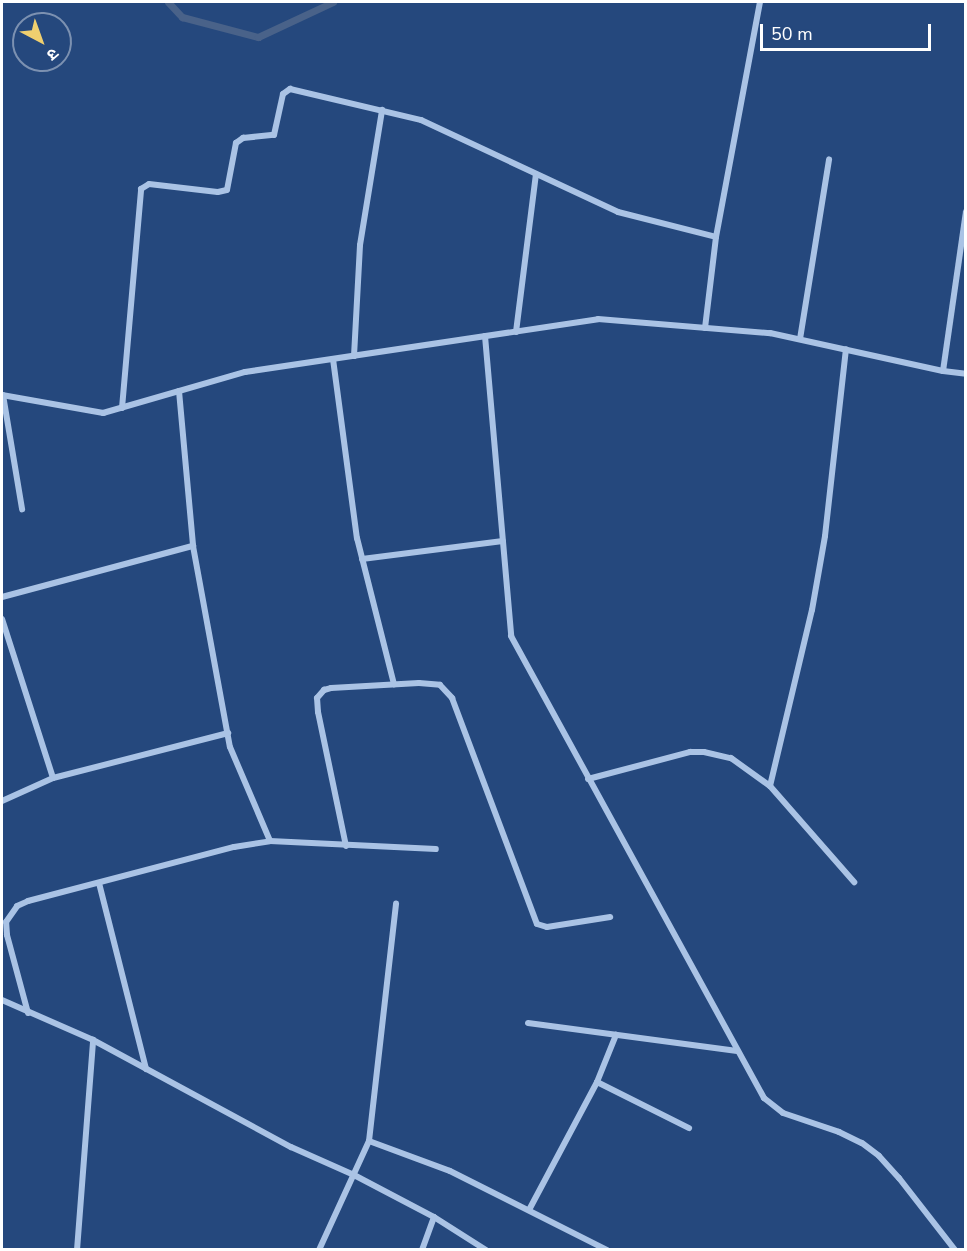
<!DOCTYPE html>
<html>
<head>
<meta charset="utf-8">
<style>
	body { margin:0 }
	#map { position:relative; width:967px; height:1251px; overflow:hidden; background:#25487d; font-family:"Nunito Sans","Noto Sans Devanagari",sans-serif }
	div>[style] { position:absolute }
	.stream>* { height:7px; margin:-3.5px; padding:0 3.5px; transform-origin:3.5px; border-radius:3.5px; background:#496289 }
	.street>* { height:6px; margin:-3px; padding:0 3px; transform-origin:3px; border-radius:3px; background:#aac3e5 }
	span { translate:-50% -50%; white-space:nowrap; text-align:center; line-height:1.15; -webkit-text-stroke:5px #25487d; paint-order:stroke }
	.frame { position:absolute; inset:0; border:3px solid #fff; pointer-events:none }
	.north { position:absolute; left:12px; top:12px; width:60px; height:60px; box-sizing:border-box; background:#25487d; border:2px solid #7c91b1; border-radius:50%; rotate:139deg; font-size:16px; font-weight:700; line-height:24px; text-align:center; color:#fff }
	.north::after { content:''; display:block; margin:auto; width:21px; height:27px; background:#efcf6f; clip-path:polygon(50% 0,100% 100%,50% 72%,0 100%) }
	.scale { position:absolute; left:760px; top:24px; width:171px; height:27px; box-sizing:border-box; border:3px solid #fff; border-top:0; padding-left:8px; font-size:18px; line-height:21px; white-space:nowrap; color:#fff; -webkit-text-stroke:4px #25487d; paint-order:stroke }
</style>
</head>
<body>
<div id="map">
	<div class="stream">
		<i style="left:168px;top:2px;width:21px;rotate:47deg"></i>
		<i style="left:182px;top:17px;width:79px;rotate:14.7deg"></i>
		<i style="left:258px;top:37px;width:83px;rotate:-25deg"></i>
	</div>
	<div class="street">
		<i style="left:705px;top:328px;width:92px;rotate:-83.1deg"></i>
		<i style="left:716px;top:237px;width:239px;rotate:-79.4deg"></i>
		<i style="left:516px;top:332px;width:159px;rotate:-82.8deg"></i>
		<i style="left:485px;top:336px;width:301px;rotate:85deg"></i>
		<i style="left:511px;top:636px;width:527px;rotate:61.29deg"></i>
		<i style="left:764px;top:1098px;width:24px;rotate:38deg"></i>
		<i style="left:783px;top:1113px;width:59px;rotate:18.7deg"></i>
		<i style="left:839px;top:1132px;width:25px;rotate:26deg"></i>
		<i style="left:862px;top:1143px;width:21px;rotate:37deg"></i>
		<i style="left:879px;top:1156px;width:30px;rotate:48deg"></i>
		<i style="left:899px;top:1178px;width:91px;rotate:52.1deg"></i>
		<i style="left:800px;top:339px;width:182px;rotate:-80.8deg"></i>
		<i style="left:354px;top:356px;width:111px;rotate:-86.9deg"></i>
		<i style="left:360px;top:245px;width:137px;rotate:-80.7deg"></i>
		<i style="left:333px;top:359px;width:181px;rotate:82.4deg"></i>
		<i style="left:357px;top:538px;width:151px;rotate:75.8deg"></i>
		<i style="left:943px;top:371px;width:161px;rotate:-81.8deg"></i>
		<i style="left:179px;top:391px;width:156px;rotate:84.8deg"></i>
		<i style="left:193px;top:546px;width:204px;rotate:79.6deg"></i>
		<i style="left:230px;top:747px;width:102px;rotate:66.9deg"></i>
		<i style="left:2px;top:395px;width:103px;rotate:10.1deg"></i>
		<i style="left:103px;top:413px;width:148px;rotate:-16.1deg"></i>
		<i style="left:245px;top:372px;width:357px;rotate:-8.5deg"></i>
		<i style="left:598px;top:319px;width:173px;rotate:4.7deg"></i>
		<i style="left:770px;top:333px;width:177px;rotate:12.4deg"></i>
		<i style="left:943px;top:371px;width:23px;rotate:7deg"></i>
		<i style="left:3px;top:395px;width:116px;rotate:80.5deg"></i>
		<i style="left:122px;top:408px;width:220px;rotate:-85deg"></i>
		<i style="left:141px;top:189px;width:9px;rotate:-32deg"></i>
		<i style="left:149px;top:184px;width:69px;rotate:6.6deg"></i>
		<i style="left:218px;top:192px;width:9px;rotate:-13deg"></i>
		<i style="left:227px;top:190px;width:48px;rotate:-79.2deg"></i>
		<i style="left:236px;top:143px;width:9px;rotate:-36deg"></i>
		<i style="left:243px;top:138px;width:31px;rotate:-6deg"></i>
		<i style="left:274px;top:135px;width:42px;rotate:-77.6deg"></i>
		<i style="left:283px;top:94px;width:9px;rotate:-36deg"></i>
		<i style="left:290px;top:89px;width:135px;rotate:13.3deg"></i>
		<i style="left:421px;top:120px;width:217px;rotate:25deg"></i>
		<i style="left:618px;top:212px;width:101px;rotate:14.3deg"></i>
		<i style="left:362px;top:559px;width:142px;rotate:-7.3deg"></i>
		<i style="left:2px;top:597px;width:198px;rotate:-15deg"></i>
		<i style="left:2px;top:619px;width:167px;rotate:72.2deg"></i>
		<i style="left:588px;top:779px;width:106px;rotate:-14.8deg"></i>
		<i style="left:690px;top:752px;width:14px"></i>
		<i style="left:704px;top:752px;width:28px;rotate:13deg"></i>
		<i style="left:731px;top:758px;width:48px;rotate:35.7deg"></i>
		<i style="left:770px;top:786px;width:128px;rotate:48.8deg"></i>
		<i style="left:770px;top:786px;width:181px;rotate:-76.6deg"></i>
		<i style="left:812px;top:610px;width:75px;rotate:-80deg"></i>
		<i style="left:825px;top:536px;width:188px;rotate:-83.6deg"></i>
		<i style="left:2px;top:801px;width:56px;rotate:-24.3deg"></i>
		<i style="left:53px;top:778px;width:181px;rotate:-14.4deg"></i>
		<i style="left:346px;top:846px;width:137px;rotate:-101.8deg"></i>
		<i style="left:318px;top:712px;width:14px;rotate:-94deg"></i>
		<i style="left:317px;top:698px;width:11px;rotate:-49deg"></i>
		<i style="left:324px;top:690px;width:7px;rotate:-16deg"></i>
		<i style="left:331px;top:688px;width:88px;rotate:-3.3deg"></i>
		<i style="left:419px;top:683px;width:21px;rotate:5deg"></i>
		<i style="left:440px;top:685px;width:18px;rotate:47deg"></i>
		<i style="left:452px;top:698px;width:241px;rotate:69.4deg"></i>
		<i style="left:537px;top:924px;width:10px;rotate:17deg"></i>
		<i style="left:547px;top:927px;width:64px;rotate:-9deg"></i>
		<i style="left:99px;top:883px;width:192px;rotate:75.8deg"></i>
		<i style="left:2px;top:1000px;width:99px;rotate:23.7deg"></i>
		<i style="left:93px;top:1040px;width:225px;rotate:28.4deg"></i>
		<i style="left:291px;top:1147px;width:69px;rotate:24deg"></i>
		<i style="left:354px;top:1175px;width:90px;rotate:27.7deg"></i>
		<i style="left:434px;top:1217px;width:62px;rotate:32.4deg"></i>
		<i style="left:28px;top:1013px;width:81px;rotate:-105.1deg"></i>
		<i style="left:7px;top:935px;width:13px;rotate:-94deg"></i>
		<i style="left:6px;top:922px;width:19px;rotate:-55deg"></i>
		<i style="left:17px;top:906px;width:12px;rotate:-24deg"></i>
		<i style="left:28px;top:901px;width:213px;rotate:-14.7deg"></i>
		<i style="left:234px;top:847px;width:36px;rotate:-9deg"></i>
		<i style="left:270px;top:841px;width:166px;rotate:2.8deg"></i>
		<i style="left:528px;top:1023px;width:211px;rotate:7.6deg"></i>
		<i style="left:597px;top:1082px;width:103px;rotate:26.6deg"></i>
		<i style="left:369px;top:1141px;width:86px;rotate:20.3deg"></i>
		<i style="left:450px;top:1171px;width:176px;rotate:26.7deg"></i>
		<i style="left:529px;top:1210px;width:145px;rotate:-62deg"></i>
		<i style="left:597px;top:1082px;width:51px;rotate:-68deg"></i>
		<i style="left:77px;top:1250px;width:211px;rotate:-85.6deg"></i>
		<i style="left:319px;top:1250px;width:120px;rotate:-65.4deg"></i>
		<i style="left:369px;top:1141px;width:239px;rotate:-83.5deg"></i>
		<i style="left:422px;top:1250px;width:35px;rotate:-70deg"></i>
	</div>
	<div class="frame"></div>
	<div class="north">उ</div>
	<div class="scale">50 m</div>
</div>
</body>
</html>
